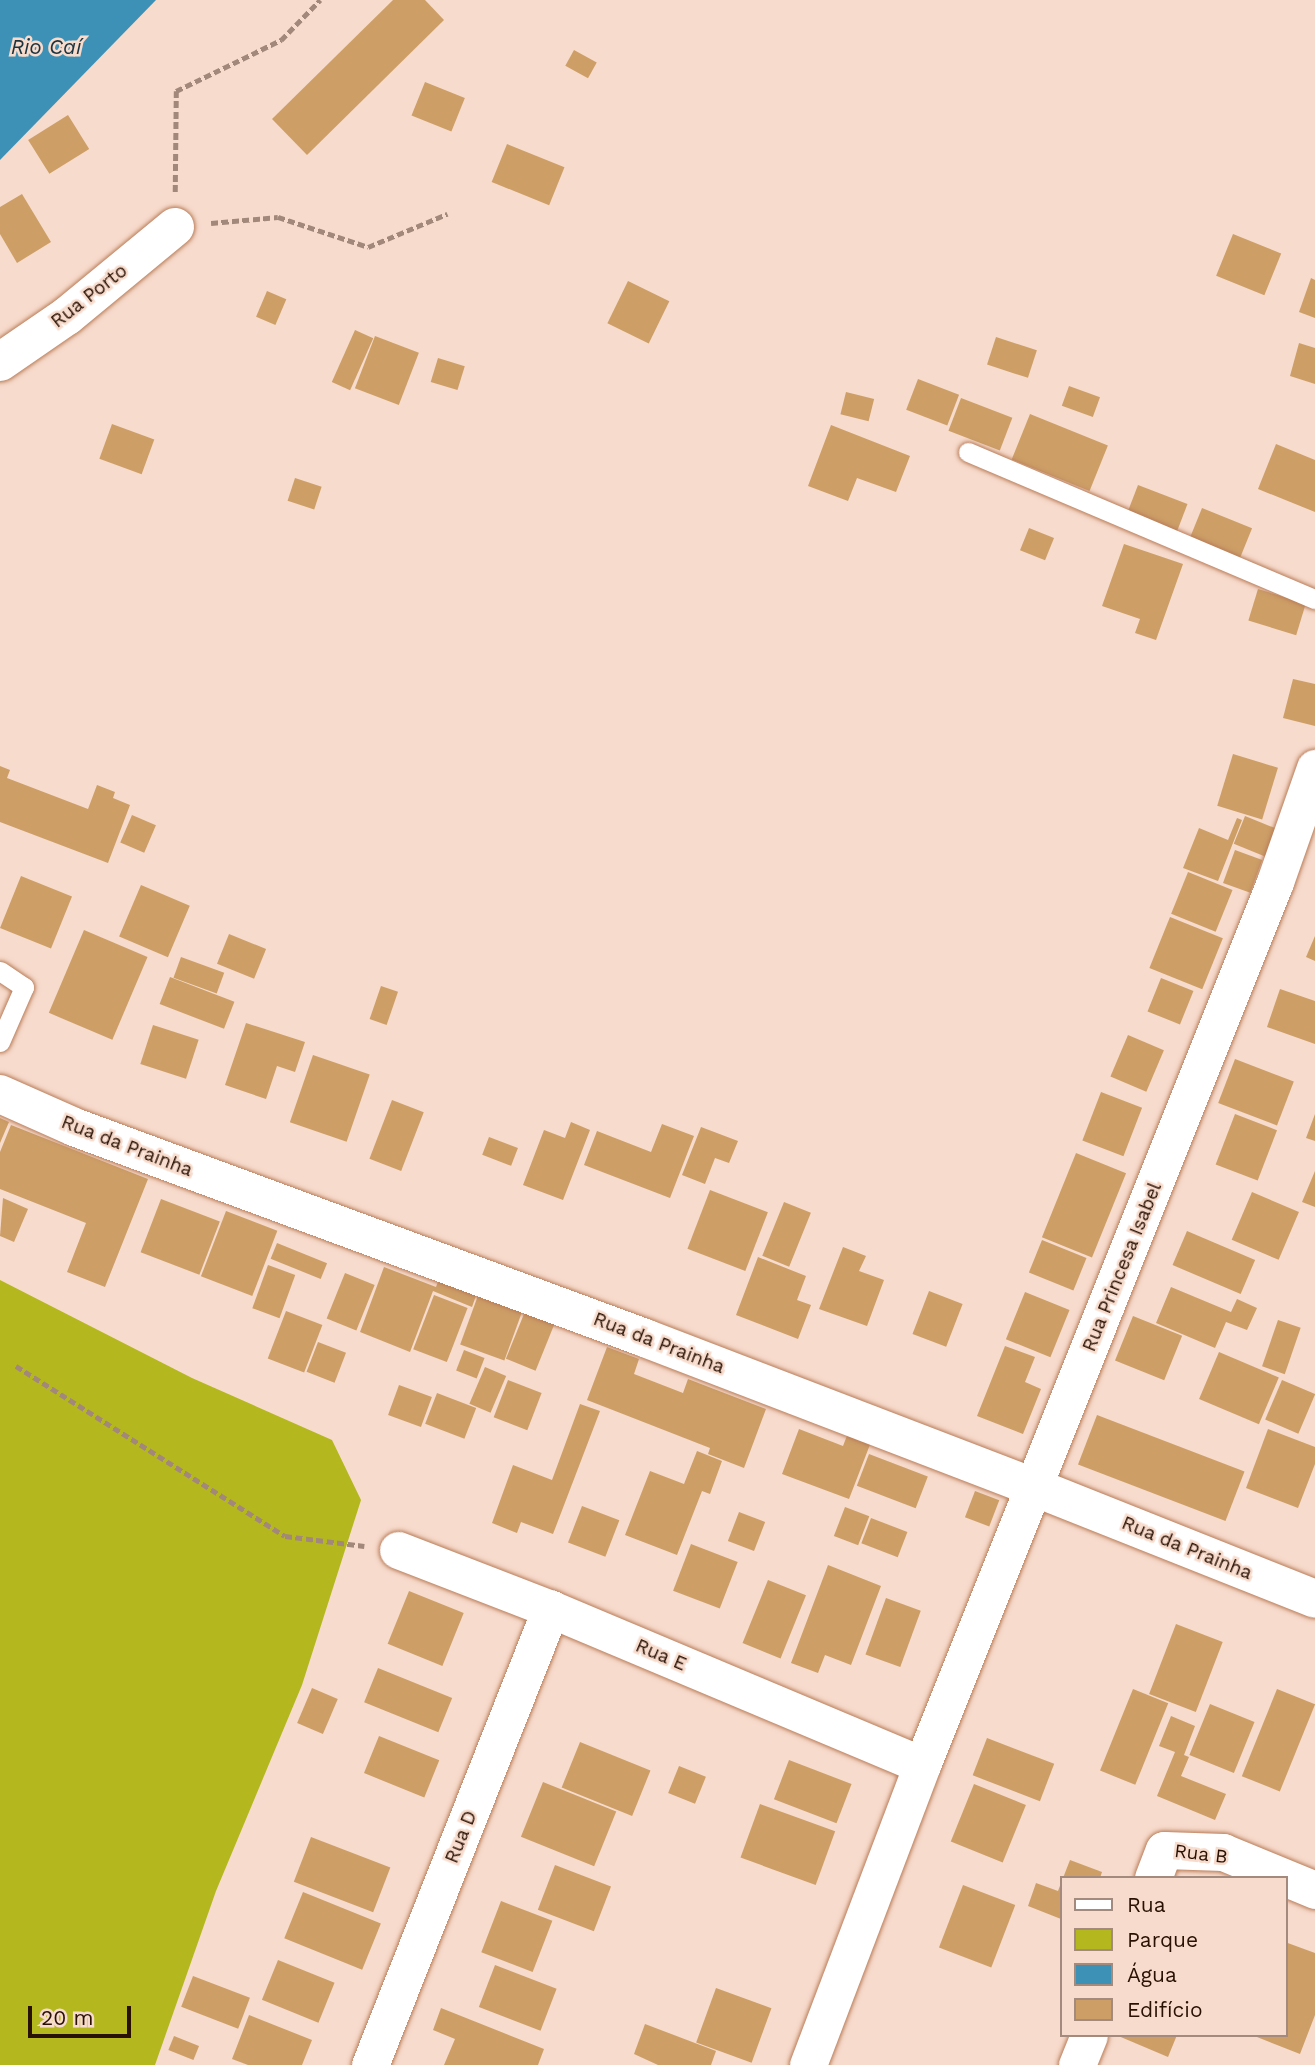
<!DOCTYPE html>
<html>
<head>
<meta charset="utf-8">
<style>
	body { margin:0 }
	#map { position:relative; width:1315px; height:2065px; overflow:hidden; background:#f7dbcc; font-family:"Work Sans",sans-serif }
	div>[style] { position:absolute }
	.green>* { inset:0; background:#b4b81e }
	.water>* { inset:0; background:#3d91b7 }
	.building>* { inset:0; background:#cd9f67; transform-origin:0 0 }
	.path>* { height:4.5px; margin-top:-2.25px; transform-origin:0; background:repeating-linear-gradient(90deg,#a2887a 0 7px,transparent 0 10.5px) }
	.roads { filter:drop-shadow(0 0 2px #b97c58) drop-shadow(0 0 2px #b97c58) }
	.lane>* { height:19px; margin:-9.5px; padding:0 9.5px; transform-origin:9.5px; border-radius:9.5px; background:#fff }
	.street>* { height:37px; margin:-18.5px; padding:0 18.5px; transform-origin:18.5px; border-radius:18.5px; background:#fff }
	.secondary>* { height:38px; margin:-19px; padding:0 19px; transform-origin:19px; border-radius:19px; background:#fff }
	span { translate:-50% -50%; white-space:nowrap; text-align:center; line-height:1.15; -webkit-text-stroke:5px #f7dbcc; paint-order:stroke }
	.street-label { font-size:19px; color:#281103 }
	.water-label { font-size:21px; color:#1a3340; font-style:italic }
	.legend { position:absolute; left:1060px; top:1876px; width:228px; height:161px; box-sizing:border-box; background:#f7dbcc; border:2px solid #a48a7c; margin:0; padding:9px 12px; list-style:none; font-size:21px; color:#281103 }
	.legend li { display:flex; align-items:center; gap:14px; height:35px }
	.legend b { width:35px; border:2px solid #a48a7c }
	.scale { position:absolute; left:28px; top:2006px; width:103px; height:32px; box-sizing:border-box; border:4px solid #281103; border-top:0; padding-left:9px; font-size:21px; line-height:24px; white-space:nowrap; color:#281103; -webkit-text-stroke:5px #f7dbcc; paint-order:stroke }
</style>
</head>
<body>
<div id="map">
	<div class="green">
		<i style="clip-path:polygon(0 1280px,192px 1378px,332px 1440px,361px 1500px,302px 1685px,216px 1891px,155px 2065px,0 2065px)"></i>
	</div>
	<div class="water">
		<i style="clip-path:polygon(0 0,156px 0,0 160px)"></i>
	</div>
	<div class="building">
		<i style="clip-path:polygon(393px 0,425px 0,444px 20px,307px 155px,272px 119px)"></i>
		<i style="left:574px;top:50px;width:26px;height:18px;rotate:29deg"></i>
		<i style="left:425px;top:82px;width:43px;height:36px;rotate:22deg"></i>
		<i style="left:68px;top:115px;width:40px;height:47px;rotate:58deg"></i>
		<i style="left:507px;top:144px;width:62px;height:41px;rotate:22deg"></i>
		<i style="clip-path:polygon(22px 194px,51px 242px,17px 263px,0 234px,0 207px)"></i>
		<i style="left:1233px;top:234px;width:52px;height:45px;rotate:22deg"></i>
		<i style="clip-path:polygon(1311px 278px,1315px 280px,1315px 318px,1299px 312px)"></i>
		<i style="left:628px;top:281px;width:46px;height:47px;rotate:26deg"></i>
		<i style="left:267px;top:291px;width:21px;height:28px;rotate:23deg"></i>
		<i style="left:355px;top:330px;width:20px;height:57px;rotate:24deg"></i>
		<i style="left:375px;top:336px;width:47px;height:56px;rotate:21deg"></i>
		<i style="left:996px;top:337px;width:43px;height:29px;rotate:18deg"></i>
		<i style="clip-path:polygon(1299px 343px,1315px 348px,1315px 384px,1290px 376px)"></i>
		<i style="left:438px;top:358px;width:28px;height:25px;rotate:17deg"></i>
		<i style="left:918px;top:379px;width:44px;height:33px;rotate:21deg"></i>
		<i style="left:1069px;top:386px;width:33px;height:21px;rotate:20deg"></i>
		<i style="left:846px;top:392px;width:29px;height:23px;rotate:14deg"></i>
		<i style="left:961px;top:398px;width:55px;height:35px;rotate:21deg"></i>
		<i style="left:1030px;top:414px;width:84px;height:49px;rotate:22deg"></i>
		<i style="left:112px;top:424px;width:45px;height:37px;rotate:20deg"></i>
		<i style="clip-path:polygon(831px 425px,910px 456px,896px 492px,857px 478px,848px 501px,808px 486px)"></i>
		<i style="clip-path:polygon(1276px 444px,1315px 460px,1315px 512px,1258px 489px)"></i>
		<i style="left:295px;top:478px;width:28px;height:24px;rotate:18deg"></i>
		<i style="left:1138px;top:485px;width:53px;height:31px;rotate:21deg"></i>
		<i style="left:1202px;top:508px;width:54px;height:33px;rotate:22deg"></i>
		<i style="left:1029px;top:528px;width:27px;height:24px;rotate:22deg"></i>
		<i style="clip-path:polygon(1124px 544px,1183px 564px,1156px 640px,1135px 633px,1140px 619px,1102px 606px)"></i>
		<i style="left:1258px;top:589px;width:50px;height:33px;rotate:17deg"></i>
		<i style="clip-path:polygon(1293px 679px,1315px 684px,1315px 726px,1283px 718px)"></i>
		<i style="left:1233px;top:754px;width:47px;height:54px;rotate:17deg"></i>
		<i style="clip-path:polygon(0 766px,10px 770px,7px 778px,88px 809px,97px 785px,115px 792px,113px 798px,130px 805px,108px 863px,0 822px)"></i>
		<i style="left:132px;top:815px;width:26px;height:30px;rotate:23deg"></i>
		<i style="left:1245px;top:816px;width:35px;height:30px;rotate:22deg"></i>
		<i style="clip-path:polygon(1237px 818px,1242px 820px,1218px 881px,1183px 868px,1199px 828px,1228px 840px)"></i>
		<i style="left:1235px;top:850px;width:29px;height:35px;rotate:20deg"></i>
		<i style="left:1188px;top:872px;width:48px;height:45px;rotate:22deg"></i>
		<i style="left:21px;top:876px;width:55px;height:56px;rotate:22deg"></i>
		<i style="left:141px;top:885px;width:53px;height:56px;rotate:23deg"></i>
		<i style="left:1170px;top:917px;width:57px;height:55px;rotate:22deg"></i>
		<i style="left:84px;top:930px;width:69px;height:90px;rotate:23deg"></i>
		<i style="left:229px;top:934px;width:40px;height:32px;rotate:22deg"></i>
		<i style="clip-path:polygon(1315px 936px,1315px 961px,1306px 957px)"></i>
		<i style="left:181px;top:957px;width:46px;height:22px;rotate:20deg"></i>
		<i style="left:170px;top:977px;width:69px;height:29px;rotate:21deg"></i>
		<i style="left:1161px;top:978px;width:35px;height:36px;rotate:22deg"></i>
		<i style="left:381px;top:986px;width:18px;height:35px;rotate:19deg"></i>
		<i style="clip-path:polygon(1280px 989px,1315px 1001px,1315px 1044px,1267px 1027px)"></i>
		<i style="clip-path:polygon(246px 1023px,305px 1042px,295px 1072px,277px 1066px,266px 1099px,225px 1085px)"></i>
		<i style="left:153px;top:1025px;width:48px;height:41px;rotate:18deg"></i>
		<i style="left:1128px;top:1035px;width:39px;height:45px;rotate:23deg"></i>
		<i style="left:313px;top:1055px;width:60px;height:71px;rotate:19deg"></i>
		<i style="left:1235px;top:1059px;width:63px;height:47px;rotate:21deg"></i>
		<i style="left:1101px;top:1092px;width:44px;height:52px;rotate:21deg"></i>
		<i style="left:392px;top:1100px;width:34px;height:63px;rotate:21deg"></i>
		<i style="left:1235px;top:1114px;width:45px;height:54px;rotate:21deg"></i>
		<i style="clip-path:polygon(1315px 1114px,1315px 1141px,1306px 1138px)"></i>
		<i style="clip-path:polygon(0 1118px,9px 1122px,0 1143px)"></i>
		<i style="clip-path:polygon(571px 1122px,590px 1130px,563px 1200px,523px 1185px,544px 1130px,565px 1138px)"></i>
		<i style="clip-path:polygon(662px 1124px,694px 1136px,670px 1198px,584px 1165px,597px 1131px,651px 1152px)"></i>
		<i style="clip-path:polygon(11px 1125px,148px 1179px,105px 1287px,67px 1272px,86px 1223px,0 1189px,0 1152px)"></i>
		<i style="clip-path:polygon(701px 1127px,738px 1141px,729px 1163px,715px 1158px,705px 1184px,682px 1175px)"></i>
		<i style="left:489px;top:1137px;width:31px;height:19px;rotate:21deg"></i>
		<i style="left:1076px;top:1153px;width:54px;height:91px;rotate:22deg"></i>
		<i style="clip-path:polygon(1315px 1171px,1315px 1207px,1302px 1202px)"></i>
		<i style="left:710px;top:1190px;width:62px;height:63px;rotate:21deg"></i>
		<i style="left:1252px;top:1192px;width:51px;height:52px;rotate:23deg"></i>
		<i style="clip-path:polygon(3px 1198px,28px 1209px,14px 1242px,0 1236px)"></i>
		<i style="left:161px;top:1199px;width:63px;height:57px;rotate:21deg"></i>
		<i style="left:784px;top:1202px;width:29px;height:58px;rotate:22deg"></i>
		<i style="left:226px;top:1211px;width:55px;height:70px;rotate:21deg"></i>
		<i style="left:1187px;top:1231px;width:74px;height:37px;rotate:23deg"></i>
		<i style="left:1042px;top:1240px;width:48px;height:35px;rotate:22deg"></i>
		<i style="left:277px;top:1243px;width:54px;height:17px;rotate:22deg"></i>
		<i style="clip-path:polygon(843px 1247px,866px 1256px,859px 1271px,884px 1280px,867px 1326px,819px 1309px)"></i>
		<i style="clip-path:polygon(758px 1257px,806px 1276px,797px 1300px,811px 1305px,798px 1339px,736px 1315px)"></i>
		<i style="left:268px;top:1265px;width:29px;height:46px;rotate:20deg"></i>
		<i style="clip-path:polygon(384px 1267px,436px 1287px,440px 1276px,478px 1290px,472px 1307px,433px 1291px,410px 1352px,360px 1332px)"></i>
		<i style="left:345px;top:1273px;width:32px;height:49px;rotate:22deg"></i>
		<i style="clip-path:polygon(1171px 1287px,1231px 1312px,1237px 1299px,1257px 1308px,1247px 1330px,1226px 1322px,1215px 1348px,1156px 1323px)"></i>
		<i style="left:480px;top:1290px;width:47px;height:58px;rotate:20deg"></i>
		<i style="left:929px;top:1291px;width:36px;height:46px;rotate:21deg"></i>
		<i style="left:1025px;top:1292px;width:48px;height:51px;rotate:22deg"></i>
		<i style="left:434px;top:1295px;width:36px;height:58px;rotate:21deg"></i>
		<i style="left:528px;top:1304px;width:32px;height:59px;rotate:22deg"></i>
		<i style="left:286px;top:1311px;width:39px;height:51px;rotate:21deg"></i>
		<i style="left:1133px;top:1316px;width:53px;height:48px;rotate:22deg"></i>
		<i style="left:1278px;top:1320px;width:24px;height:49px;rotate:19deg"></i>
		<i style="left:318px;top:1342px;width:30px;height:32px;rotate:21deg"></i>
		<i style="clip-path:polygon(1005px 1346px,1035px 1357px,1025px 1382px,1041px 1389px,1023px 1434px,977px 1416px)"></i>
		<i style="clip-path:polygon(607px 1347px,639px 1359px,634px 1374px,683px 1393px,688px 1379px,766px 1409px,744px 1468px,708px 1454px,710px 1448px,587px 1400px)"></i>
		<i style="left:464px;top:1350px;width:22px;height:22px;rotate:21deg"></i>
		<i style="left:1219px;top:1352px;width:65px;height:51px;rotate:23deg"></i>
		<i style="left:485px;top:1367px;width:23px;height:40px;rotate:23deg"></i>
		<i style="left:508px;top:1380px;width:36px;height:40px;rotate:21deg"></i>
		<i style="left:1282px;top:1380px;width:36px;height:43px;rotate:23deg"></i>
		<i style="left:399px;top:1385px;width:35px;height:32px;rotate:20deg"></i>
		<i style="left:437px;top:1393px;width:42px;height:33px;rotate:21deg"></i>
		<i style="clip-path:polygon(580px 1404px,600px 1411px,553px 1534px,521px 1522px,517px 1533px,492px 1523px,513px 1465px,552px 1480px)"></i>
		<i style="left:1097px;top:1415px;width:158px;height:53px;rotate:21deg"></i>
		<i style="clip-path:polygon(799px 1429px,843px 1446px,848px 1433px,871px 1442px,849px 1499px,782px 1474px)"></i>
		<i style="clip-path:polygon(1268px 1429px,1315px 1447px,1315px 1464px,1298px 1508px,1246px 1488px)"></i>
		<i style="clip-path:polygon(697px 1451px,722px 1461px,710px 1494px,702px 1491px,677px 1555px,625px 1535px,650px 1471px,684px 1484px)"></i>
		<i style="left:869px;top:1454px;width:63px;height:34px;rotate:21deg"></i>
		<i style="left:975px;top:1491px;width:26px;height:28px;rotate:21deg"></i>
		<i style="left:582px;top:1506px;width:40px;height:39px;rotate:21deg"></i>
		<i style="left:845px;top:1507px;width:26px;height:31px;rotate:21deg"></i>
		<i style="left:739px;top:1512px;width:28px;height:31px;rotate:21deg"></i>
		<i style="left:871px;top:1518px;width:39px;height:27px;rotate:21deg"></i>
		<i style="left:691px;top:1544px;width:50px;height:50px;rotate:21deg"></i>
		<i style="clip-path:polygon(828px 1565px,881px 1586px,851px 1665px,825px 1655px,818px 1673px,791px 1663px)"></i>
		<i style="left:768px;top:1580px;width:41px;height:68px;rotate:22deg"></i>
		<i style="left:409px;top:1591px;width:59px;height:57px;rotate:22deg"></i>
		<i style="left:886px;top:1598px;width:37px;height:60px;rotate:20deg"></i>
		<i style="left:1176px;top:1624px;width:50px;height:75px;rotate:21deg"></i>
		<i style="left:378px;top:1668px;width:80px;height:37px;rotate:22deg"></i>
		<i style="left:312px;top:1688px;width:28px;height:38px;rotate:23deg"></i>
		<i style="left:1133px;top:1689px;width:38px;height:88px;rotate:22deg"></i>
		<i style="left:1277px;top:1689px;width:41px;height:94px;rotate:22deg"></i>
		<i style="left:1210px;top:1704px;width:48px;height:55px;rotate:22deg"></i>
		<i style="clip-path:polygon(1171px 1716px,1195px 1726px,1184px 1755px,1189px 1757px,1181px 1776px,1226px 1794px,1215px 1820px,1157px 1796px,1175px 1752px,1159px 1746px)"></i>
		<i style="left:379px;top:1736px;width:65px;height:40px;rotate:22deg"></i>
		<i style="left:987px;top:1738px;width:72px;height:40px;rotate:21deg"></i>
		<i style="left:580px;top:1742px;width:76px;height:49px;rotate:22deg"></i>
		<i style="left:789px;top:1760px;width:67px;height:42px;rotate:21deg"></i>
		<i style="left:679px;top:1766px;width:29px;height:29px;rotate:22deg"></i>
		<i style="left:543px;top:1782px;width:79px;height:59px;rotate:22deg"></i>
		<i style="left:974px;top:1784px;width:56px;height:62px;rotate:22deg"></i>
		<i style="left:760px;top:1804px;width:80px;height:57px;rotate:20deg"></i>
		<i style="left:311px;top:1837px;width:85px;height:48px;rotate:21deg"></i>
		<i style="clip-path:polygon(1070px 1860px,1102px 1872px,1100px 1878px,1063px 1878px)"></i>
		<i style="left:555px;top:1865px;width:60px;height:48px;rotate:21deg"></i>
		<i style="clip-path:polygon(1036px 1883px,1058px 1891px,1061px 1883px,1061px 1919px,1028px 1906px)"></i>
		<i style="left:963px;top:1885px;width:56px;height:67px;rotate:21deg"></i>
		<i style="left:303px;top:1892px;width:84px;height:50px;rotate:22deg"></i>
		<i style="left:501px;top:1901px;width:55px;height:55px;rotate:21deg"></i>
		<i style="clip-path:polygon(1285px 1942px,1315px 1953px,1315px 2015px,1300px 2054px,1252px 2035px,1285px 2035px)"></i>
		<i style="left:278px;top:1960px;width:61px;height:43px;rotate:22deg"></i>
		<i style="left:495px;top:1965px;width:66px;height:45px;rotate:21deg"></i>
		<i style="left:193px;top:1976px;width:61px;height:33px;rotate:21deg"></i>
		<i style="left:716px;top:1988px;width:59px;height:58px;rotate:20deg"></i>
		<i style="clip-path:polygon(441px 2008px,544px 2049px,538px 2065px,444px 2065px,455px 2039px,433px 2030px)"></i>
		<i style="clip-path:polygon(249px 2015px,312px 2040px,302px 2065px,248px 2065px,232px 2059px)"></i>
		<i style="clip-path:polygon(645px 2024px,716px 2051px,711px 2065px,658px 2065px,634px 2054px)"></i>
		<i style="clip-path:polygon(1116px 2035px,1177px 2035px,1168px 2057px)"></i>
		<i style="left:174px;top:2036px;width:27px;height:15px;rotate:22deg"></i>
	</div>
	<div class="path">
		<i style="left:175px;top:192px;width:101px;rotate:-89.4deg"></i>
		<i style="left:176px;top:91px;width:117px;rotate:-25.9deg"></i>
		<i style="left:281px;top:40px;width:56px;rotate:-45.7deg"></i>
		<i style="left:211px;top:223px;width:67px;rotate:-5.1deg"></i>
		<i style="left:278px;top:217px;width:95px;rotate:18.4deg"></i>
		<i style="left:368px;top:247px;width:86px;rotate:-22.7deg"></i>
		<i style="left:16px;top:1366px;width:318px;rotate:32.3deg"></i>
		<i style="left:285px;top:1536px;width:80px;rotate:7.2deg"></i>
	</div>
	<div class="roads">
		<div class="lane">
			<i style="left:968px;top:452px;width:377px;rotate:23deg"></i>
			<i style="left:0;top:971px;width:29px;rotate:34deg"></i>
			<i style="left:24px;top:987px;width:60px;rotate:113.6deg"></i>
		</div>
		<div class="street">
			<i style="left:398px;top:1550px;width:164px;rotate:21.1deg"></i>
			<i style="left:551px;top:1609px;width:402px;rotate:22.8deg"></i>
			<i style="left:1153px;top:1878px;width:30px;rotate:-69deg"></i>
			<i style="left:1164px;top:1850px;width:59px;rotate:1.9deg"></i>
			<i style="left:1223px;top:1852px;width:100px;rotate:22.4deg"></i>
			<i style="left:370px;top:2065px;width:491px;rotate:-68.4deg"></i>
			<i style="left:808px;top:2065px;width:321px;rotate:-69.2deg"></i>
			<i style="left:922px;top:1765px;width:951px;rotate:-68.21deg"></i>
			<i style="left:1275px;top:882px;width:121px;rotate:-70.7deg"></i>
			<i style="left:1077px;top:2065px;width:32px;rotate:-68deg"></i>
		</div>
		<div class="secondary">
			<i style="left:0;top:362px;width:81px;rotate:-34.5deg"></i>
			<i style="left:67px;top:316px;width:140px;rotate:-39.5deg"></i>
			<i style="left:0;top:1094px;width:81px;rotate:24deg"></i>
			<i style="left:74px;top:1127px;width:609px;rotate:20.28deg"></i>
			<i style="left:645px;top:1338px;width:417px;rotate:21deg"></i>
			<i style="left:1034px;top:1487px;width:302px;rotate:21.7deg"></i>
		</div>
	</div>
	<div class="street-label">
		<span style="left:89px;top:296px;rotate:-38deg">Rua Porto</span>
		<span style="left:127px;top:1146px;rotate:21deg">Rua da Prainha</span>
		<span style="left:1122px;top:1267px;rotate:-68deg">Rua Princesa Isabel</span>
		<span style="left:659px;top:1343px;rotate:21deg">Rua da Prainha</span>
		<span style="left:1187px;top:1548px;rotate:22deg">Rua da Prainha</span>
		<span style="left:661px;top:1655px;rotate:23deg">Rua E</span>
		<span style="left:461px;top:1837px;rotate:-68deg">Rua D</span>
		<span style="left:1201px;top:1854px;rotate:7deg">Rua B</span>
	</div>
	<div class="water-label">
		<span style="left:46px;top:47px">Rio Caí</span>
	</div>
	<ul class="legend">
	<li><b style="height:9px;background:#fff"></b>Rua</li>
	<li><b style="height:19px;background:#b4b81e"></b>Parque</li>
	<li><b style="height:19px;background:#3d91b7"></b>Água</li>
	<li><b style="height:19px;background:#cd9f67"></b>Edifício</li>
	</ul>
	<div class="scale">20 m</div>
</div>
</body>
</html>
